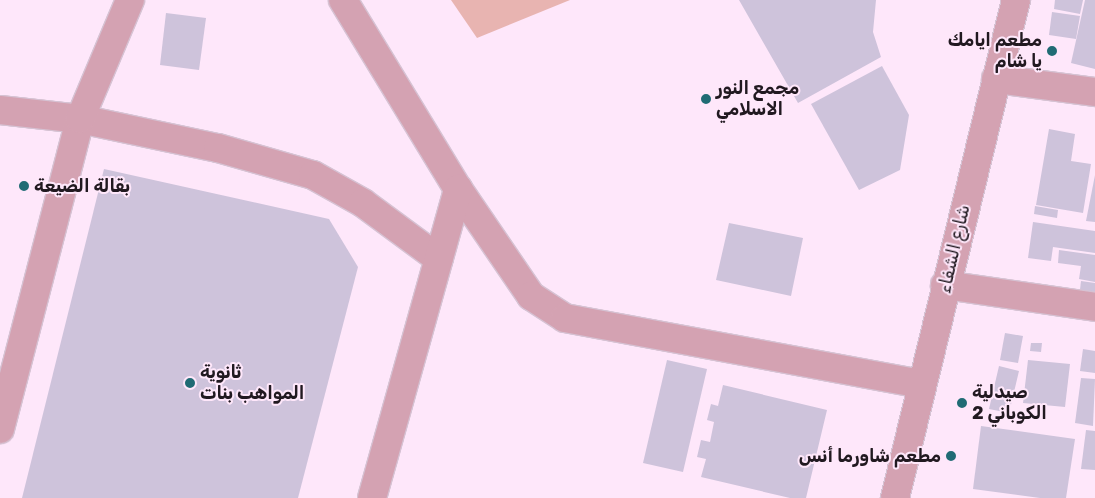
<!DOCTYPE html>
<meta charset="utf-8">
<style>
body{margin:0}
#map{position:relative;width:1095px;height:498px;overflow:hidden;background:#fee7fa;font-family:Rubik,"Noto Naskh Arabic",sans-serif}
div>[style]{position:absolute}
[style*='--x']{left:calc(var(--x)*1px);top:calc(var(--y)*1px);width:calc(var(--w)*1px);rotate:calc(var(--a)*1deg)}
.green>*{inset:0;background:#e8b4b1}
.building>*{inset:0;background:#cec3db}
.roads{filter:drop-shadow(1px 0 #d6c2d3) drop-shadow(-1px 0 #d6c2d3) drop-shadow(0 1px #d6c2d3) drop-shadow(0 -1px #d6c2d3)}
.minor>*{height:28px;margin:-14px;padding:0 14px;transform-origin:14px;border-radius:14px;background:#d4a2b2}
.dots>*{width:14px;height:14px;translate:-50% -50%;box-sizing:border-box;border:2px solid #fee7fa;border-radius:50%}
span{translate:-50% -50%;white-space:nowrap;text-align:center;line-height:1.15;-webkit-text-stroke:4px #fee7fa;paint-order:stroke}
.poi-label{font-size:18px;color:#211920;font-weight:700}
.right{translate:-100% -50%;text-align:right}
.left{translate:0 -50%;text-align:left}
.street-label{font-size:18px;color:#211920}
</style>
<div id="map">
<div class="green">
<div style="clip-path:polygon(451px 0,570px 0,477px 38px)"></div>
</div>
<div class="building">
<div style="clip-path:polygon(739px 0,876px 0,873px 32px,881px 57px,798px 103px)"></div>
<div style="clip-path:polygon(1055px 0,1083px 0,1080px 14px,1054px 9px)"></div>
<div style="clip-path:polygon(1085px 0,1095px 0,1095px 69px,1071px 63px)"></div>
<div style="clip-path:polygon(1052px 12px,1080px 16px,1076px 39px,1049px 35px)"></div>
<div style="clip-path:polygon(166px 13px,206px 18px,199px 70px,160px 65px)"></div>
<div style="clip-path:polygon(882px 66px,909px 115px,900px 170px,859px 190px,811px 104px)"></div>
<div style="clip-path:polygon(1049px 129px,1075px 134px,1071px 161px,1091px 164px,1083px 213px,1036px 205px)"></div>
<div style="clip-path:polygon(104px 169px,329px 219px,358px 267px,298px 498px,22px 498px)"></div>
<div style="clip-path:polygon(1095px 175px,1095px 222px,1086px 221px)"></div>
<div style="clip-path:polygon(1035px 206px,1058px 210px,1057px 218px,1034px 214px)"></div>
<div style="clip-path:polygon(1033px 222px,1095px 231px,1095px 253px,1053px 247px,1051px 261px,1028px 258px)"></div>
<div style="clip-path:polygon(729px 223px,803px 238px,791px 296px,716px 280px)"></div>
<div style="clip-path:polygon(1059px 250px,1095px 255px,1095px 282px,1079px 279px,1081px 266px,1058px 263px)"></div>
<div style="clip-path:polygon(1081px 281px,1095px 283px,1095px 300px,1079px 298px)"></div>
<div style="clip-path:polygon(1005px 333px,1023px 336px,1018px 363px,1000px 360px)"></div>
<div style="clip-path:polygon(1031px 343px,1042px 343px,1041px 352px,1030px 351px)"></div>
<div style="clip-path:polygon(1083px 349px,1095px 351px,1095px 373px,1080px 371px)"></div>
<div style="clip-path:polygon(667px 360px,707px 369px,683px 472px,643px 463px)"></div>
<div style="clip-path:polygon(1028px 360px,1070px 364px,1065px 407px,1023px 403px)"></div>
<div style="clip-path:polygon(999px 366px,1019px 371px,1009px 413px,989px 409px)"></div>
<div style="clip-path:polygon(1081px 378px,1095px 379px,1093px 426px,1075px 423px)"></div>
<div style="clip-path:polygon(723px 385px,827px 410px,806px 498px,790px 498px,701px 477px,706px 459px,697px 457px,701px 440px,710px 442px,714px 422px,707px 420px,711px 404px,718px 406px)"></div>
<div style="clip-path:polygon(981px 426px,1075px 439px,1066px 498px,1040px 498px,973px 489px)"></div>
<div style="clip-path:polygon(1086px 430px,1095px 431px,1095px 470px,1081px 469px)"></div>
</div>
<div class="roads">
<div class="minor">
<div style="--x:343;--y:0;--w:221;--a:58.7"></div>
<div style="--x:458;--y:189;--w:130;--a:55.7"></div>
<div style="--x:531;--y:296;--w:40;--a:32.9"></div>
<div style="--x:565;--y:318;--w:362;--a:10.5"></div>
<div style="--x:996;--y:79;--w:100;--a:7.5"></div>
<div style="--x:0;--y:110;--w:81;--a:6.4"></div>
<div style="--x:80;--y:119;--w:141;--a:11.9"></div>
<div style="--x:218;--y:148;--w:99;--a:15.9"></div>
<div style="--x:313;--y:175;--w:57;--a:29.2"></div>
<div style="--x:363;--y:203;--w:94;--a:36.4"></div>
<div style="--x:945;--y:285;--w:152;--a:8.3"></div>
<div style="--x:0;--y:429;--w:320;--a:-75.5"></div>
<div style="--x:80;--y:119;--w:129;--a:-67.2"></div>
<div style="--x:372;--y:498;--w:321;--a:-74.4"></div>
<div style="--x:895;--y:498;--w:512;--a:-76.34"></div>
</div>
</div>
<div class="dots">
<div style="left:1052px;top:51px;background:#206b74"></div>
<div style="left:706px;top:99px;background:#206b74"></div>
<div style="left:24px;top:186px;background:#206b74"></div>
<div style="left:190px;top:383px;background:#206b74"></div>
<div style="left:962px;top:403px;background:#206b74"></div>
<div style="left:951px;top:456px;background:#206b74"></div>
</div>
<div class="poi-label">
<span class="right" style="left:1042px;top:51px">مطعم ايامك<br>يا شام</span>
<span class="left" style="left:716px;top:99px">مجمع النور<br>الاسلامي</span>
<span class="left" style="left:34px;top:186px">بقالة الضيعة</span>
<span class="left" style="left:200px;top:383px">ثانوية<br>المواهب بنات</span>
<span class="left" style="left:972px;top:403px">صيدلية<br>الكوباني 2</span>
<span class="right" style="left:941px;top:456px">مطعم شاورما أنس</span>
</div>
<div class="street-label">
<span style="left:954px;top:249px;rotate:-77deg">شارع الشفاء</span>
</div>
</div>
